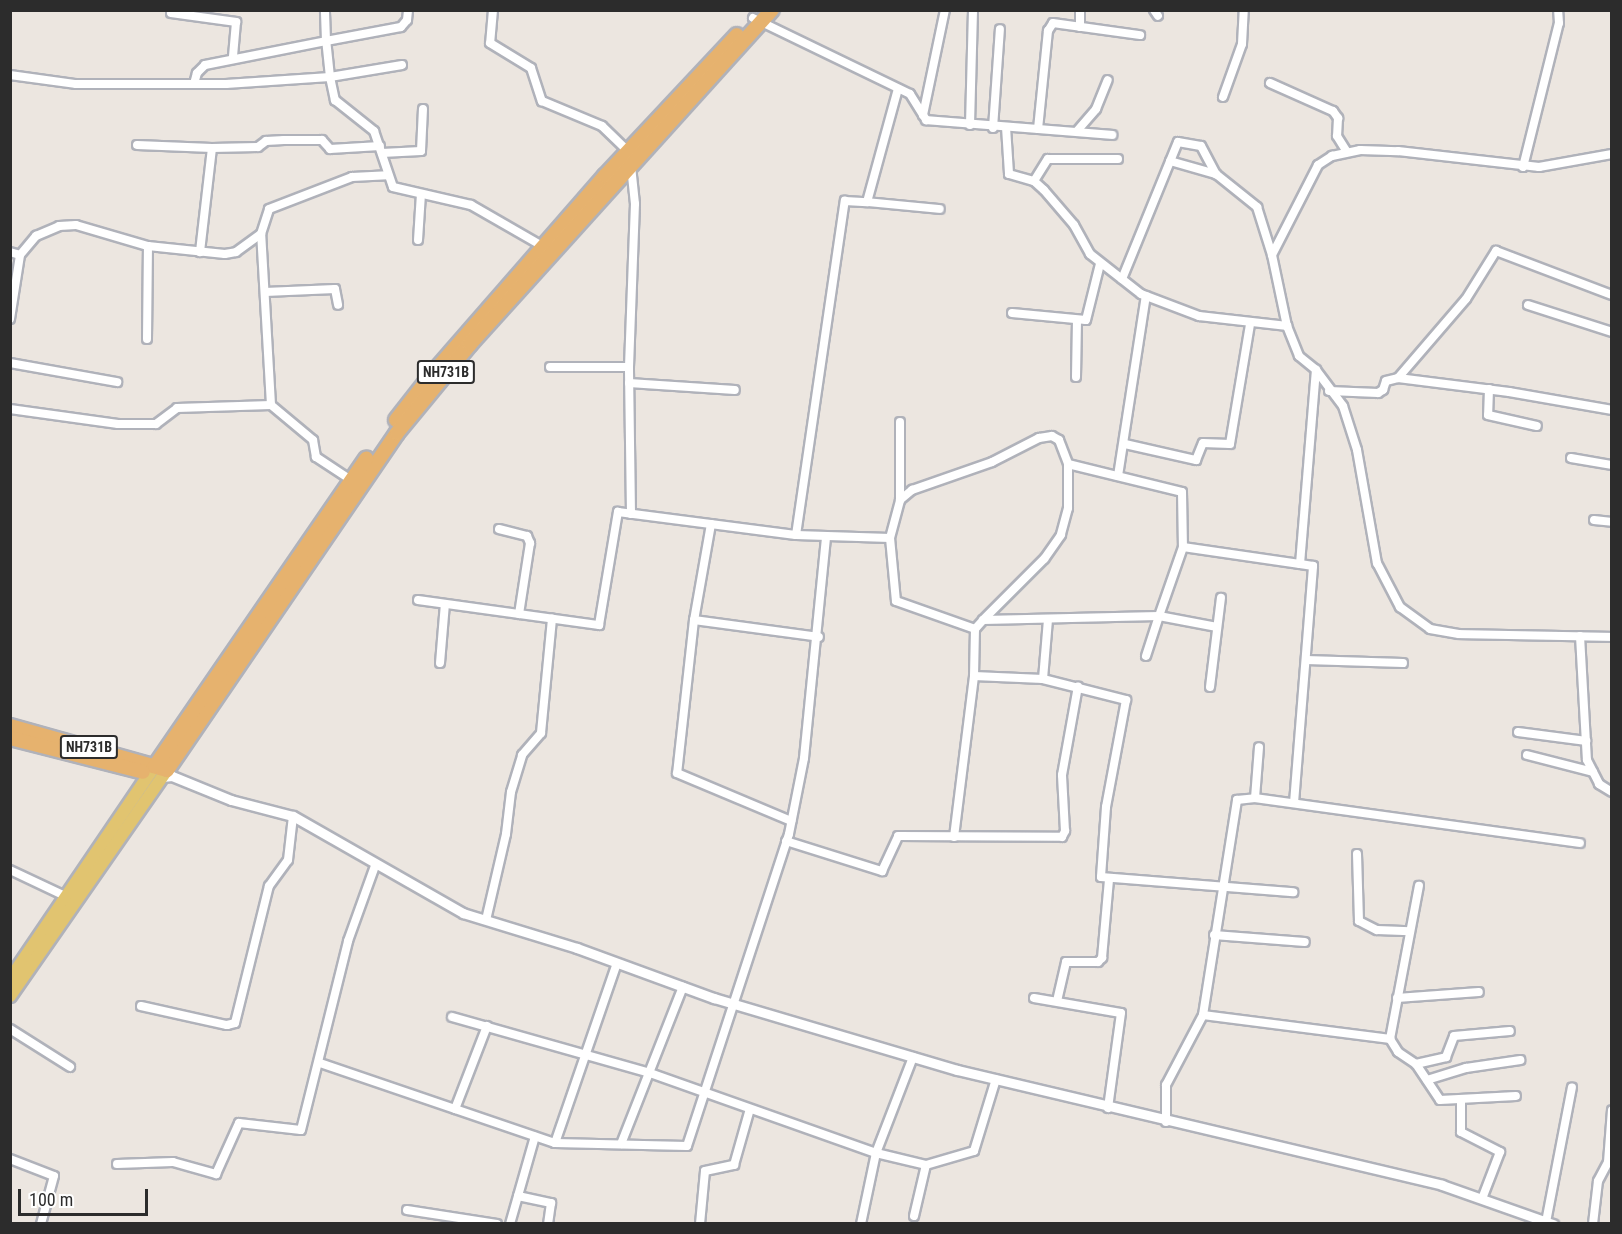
<!DOCTYPE html>
<style>
body{margin:0}
#map{position:relative;width:1622px;height:1234px;overflow:hidden;background:#ece6e0;font-family:"Roboto Condensed",sans-serif}
div>[style]{position:absolute}
[style*='--x']{left:calc(var(--x)*1px);top:calc(var(--y)*1px);width:calc(var(--w)*1px);rotate:calc(var(--a)*1deg)}
.roads{filter:drop-shadow(2px 0 #b0b2ba) drop-shadow(-2px 0 #b0b2ba) drop-shadow(0 2px #b0b2ba) drop-shadow(0 -2px #b0b2ba)}
.minor>*{height:8px;margin:-4px;padding:0 4px;transform-origin:4px;border-radius:4px;background:#fff}
.tertiary>*{height:9px;margin:-4.5px;padding:0 4.5px;transform-origin:4.5px;border-radius:4.5px;background:#fff}
.primary>*{height:12px;margin:-6px;padding:0 6px;transform-origin:6px;border-radius:6px;background:#e1c470}
.trunk>*{height:14px;margin:-7px;padding:0 7px;transform-origin:7px;border-radius:7px;background:#e6b26e}
span{translate:-50% -50%;white-space:nowrap;text-align:center;line-height:1.15;-webkit-text-stroke:4.5px #fff;paint-order:stroke}
.shield-label span{padding:2px 4px;background:#fff;border:2px solid;border-radius:4px;-webkit-text-stroke-width:0}
.shield-label{font-size:14px;color:#2c2c2c;font-weight:700}
.frame{position:absolute;inset:0;border:12px solid #2c2c2c;pointer-events:none}
.scale{position:absolute;left:18px;top:1189px;width:130px;height:27px;box-sizing:border-box;border:3px solid #2c2c2c;border-top:0;padding-left:8px;font-size:18px;line-height:21px;white-space:nowrap;color:#2c2c2c;-webkit-text-stroke:4px #fff;paint-order:stroke}
</style>
<div id="map">
<div class="roads">
<div class="minor">
<div style="--x:493;--y:10;--w:33;--a:95"></div>
<div style="--x:490;--y:43;--w:48;--a:31.4"></div>
<div style="--x:531;--y:68;--w:35;--a:72"></div>
<div style="--x:542;--y:101;--w:65;--a:22.6"></div>
<div style="--x:602;--y:126;--w:39;--a:44"></div>
<div style="--x:1080;--y:10;--w:17;--a:90"></div>
<div style="--x:1154;--y:10;--w:7;--a:56"></div>
<div style="--x:171;--y:13;--w:66;--a:7.9"></div>
<div style="--x:236;--y:22;--w:36;--a:95"></div>
<div style="--x:753;--y:18;--w:174;--a:25.8"></div>
<div style="--x:910;--y:94;--w:31;--a:58"></div>
<div style="--x:926;--y:120;--w:187;--a:4.6"></div>
<div style="--x:402;--y:65;--w:73;--a:170.5"></div>
<div style="--x:330;--y:77;--w:36;--a:-96"></div>
<div style="--x:326;--y:41;--w:76;--a:-10.6"></div>
<div style="--x:401;--y:27;--w:9;--a:-49"></div>
<div style="--x:407;--y:20;--w:10;--a:-84"></div>
<div style="--x:10;--y:75;--w:67;--a:7.8"></div>
<div style="--x:76;--y:84;--w:150;--a:0"></div>
<div style="--x:226;--y:84;--w:104;--a:-3.9"></div>
<div style="--x:330;--y:77;--w:24;--a:78"></div>
<div style="--x:335;--y:100;--w:50;--a:38.5"></div>
<div style="--x:374;--y:131;--w:59;--a:71.3"></div>
<div style="--x:393;--y:187;--w:80;--a:13"></div>
<div style="--x:471;--y:205;--w:84;--a:29.9"></div>
<div style="--x:1270;--y:83;--w:69;--a:24"></div>
<div style="--x:1333;--y:111;--w:9;--a:54"></div>
<div style="--x:1338;--y:118;--w:18;--a:93"></div>
<div style="--x:1337;--y:136;--w:19;--a:58"></div>
<div style="--x:194;--y:84;--w:11;--a:-75"></div>
<div style="--x:197;--y:73;--w:11;--a:-45"></div>
<div style="--x:205;--y:65;--w:123;--a:-11.2"></div>
<div style="--x:326;--y:41;--w:31;--a:-92"></div>
<div style="--x:1223;--y:97;--w:56;--a:-70.3"></div>
<div style="--x:1242;--y:44;--w:34;--a:-87"></div>
<div style="--x:923;--y:115;--w:107;--a:-78.2"></div>
<div style="--x:970;--y:125;--w:113;--a:-88.5"></div>
<div style="--x:1006;--y:127;--w:47;--a:86.3"></div>
<div style="--x:1009;--y:174;--w:26;--a:16"></div>
<div style="--x:1034;--y:181;--w:13;--a:42"></div>
<div style="--x:1044;--y:190;--w:46;--a:49.4"></div>
<div style="--x:1074;--y:225;--w:33;--a:61"></div>
<div style="--x:1090;--y:254;--w:65;--a:38.1"></div>
<div style="--x:1141;--y:294;--w:62;--a:20.8"></div>
<div style="--x:1199;--y:316;--w:89;--a:6.5"></div>
<div style="--x:993;--y:128;--w:99;--a:-86"></div>
<div style="--x:1038;--y:129;--w:99;--a:-84.2"></div>
<div style="--x:1048;--y:31;--w:9;--a:-58"></div>
<div style="--x:1053;--y:23;--w:88;--a:7.9"></div>
<div style="--x:1077;--y:131;--w:29;--a:-49"></div>
<div style="--x:1096;--y:109;--w:31;--a:-68"></div>
<div style="--x:137;--y:145;--w:75;--a:2.3"></div>
<div style="--x:212;--y:148;--w:105;--a:96.6"></div>
<div style="--x:212;--y:148;--w:46;--a:-1.2"></div>
<div style="--x:258;--y:147;--w:10;--a:-37"></div>
<div style="--x:266;--y:141;--w:18;--a:-3"></div>
<div style="--x:284;--y:140;--w:38;--a:0"></div>
<div style="--x:322;--y:140;--w:12;--a:48"></div>
<div style="--x:330;--y:149;--w:50;--a:-3.4"></div>
<div style="--x:382;--y:153;--w:39;--a:-3"></div>
<div style="--x:421;--y:151;--w:42;--a:-87.3"></div>
<div style="--x:1170;--y:161;--w:48;--a:15.8"></div>
<div style="--x:1523;--y:167;--w:148;--a:-76"></div>
<div style="--x:1559;--y:23;--w:13;--a:-94"></div>
<div style="--x:1034;--y:181;--w:26;--a:-58"></div>
<div style="--x:1048;--y:159;--w:70;--a:0"></div>
<div style="--x:867;--y:202;--w:73;--a:5.5"></div>
<div style="--x:418;--y:240;--w:46;--a:-86.3"></div>
<div style="--x:10;--y:252;--w:10;--a:17"></div>
<div style="--x:1272;--y:255;--w:101;--a:-62.9"></div>
<div style="--x:1318;--y:165;--w:17;--a:-33"></div>
<div style="--x:1332;--y:156;--w:29;--a:-12"></div>
<div style="--x:1360;--y:150;--w:38;--a:2"></div>
<div style="--x:1398;--y:151;--w:142;--a:6.5"></div>
<div style="--x:1539;--y:167;--w:74;--a:-10.1"></div>
<div style="--x:1122;--y:279;--w:148;--a:-67.8"></div>
<div style="--x:1178;--y:142;--w:23;--a:10"></div>
<div style="--x:1201;--y:146;--w:32;--a:62"></div>
<div style="--x:1216;--y:174;--w:53;--a:38.8"></div>
<div style="--x:1257;--y:207;--w:50;--a:72.6"></div>
<div style="--x:1272;--y:255;--w:73;--a:78.1"></div>
<div style="--x:1287;--y:326;--w:32;--a:68"></div>
<div style="--x:1299;--y:356;--w:22;--a:39"></div>
<div style="--x:1316;--y:370;--w:45;--a:53.1"></div>
<div style="--x:1343;--y:406;--w:46;--a:72.3"></div>
<div style="--x:1357;--y:450;--w:115;--a:80"></div>
<div style="--x:1377;--y:563;--w:50;--a:62.4"></div>
<div style="--x:1400;--y:607;--w:37;--a:36"></div>
<div style="--x:1430;--y:629;--w:29;--a:10"></div>
<div style="--x:1459;--y:634;--w:153;--a:1.1"></div>
<div style="--x:265;--y:292;--w:70;--a:-2.5"></div>
<div style="--x:335;--y:289;--w:16;--a:79"></div>
<div style="--x:1528;--y:305;--w:88;--a:17.8"></div>
<div style="--x:1012;--y:313;--w:74;--a:5.4"></div>
<div style="--x:1086;--y:320;--w:58;--a:-76"></div>
<div style="--x:10;--y:319;--w:65;--a:-81.1"></div>
<div style="--x:20;--y:255;--w:25;--a:-50"></div>
<div style="--x:36;--y:236;--w:25;--a:-23"></div>
<div style="--x:59;--y:226;--w:17;--a:-3"></div>
<div style="--x:76;--y:225;--w:75;--a:16.3"></div>
<div style="--x:148;--y:246;--w:77;--a:5.9"></div>
<div style="--x:225;--y:254;--w:11;--a:-10"></div>
<div style="--x:236;--y:252;--w:31;--a:-36"></div>
<div style="--x:147;--y:339;--w:93;--a:-89.4"></div>
<div style="--x:10;--y:363;--w:109;--a:10.1"></div>
<div style="--x:550;--y:367;--w:79;--a:0"></div>
<div style="--x:1076;--y:377;--w:56;--a:-89"></div>
<div style="--x:1398;--y:378;--w:104;--a:-49.3"></div>
<div style="--x:1466;--y:299;--w:57;--a:-58"></div>
<div style="--x:1496;--y:251;--w:124;--a:20.8"></div>
<div style="--x:629;--y:383;--w:106;--a:3.8"></div>
<div style="--x:1489;--y:389;--w:26;--a:92"></div>
<div style="--x:1488;--y:415;--w:50;--a:12.7"></div>
<div style="--x:1329;--y:391;--w:49;--a:2.3"></div>
<div style="--x:1378;--y:393;--w:6;--a:-31"></div>
<div style="--x:1383;--y:390;--w:9;--a:-72"></div>
<div style="--x:1386;--y:381;--w:12;--a:-14"></div>
<div style="--x:1398;--y:378;--w:112;--a:7.2"></div>
<div style="--x:1509;--y:392;--w:105;--a:9.9"></div>
<div style="--x:10;--y:409;--w:109;--a:7.9"></div>
<div style="--x:118;--y:424;--w:38;--a:0"></div>
<div style="--x:156;--y:424;--w:26;--a:-37"></div>
<div style="--x:177;--y:408;--w:94;--a:-1.8"></div>
<div style="--x:900;--y:422;--w:78;--a:90"></div>
<div style="--x:1125;--y:444;--w:73;--a:12.7"></div>
<div style="--x:1196;--y:460;--w:18;--a:-68"></div>
<div style="--x:1203;--y:443;--w:27;--a:2"></div>
<div style="--x:1230;--y:444;--w:121;--a:-80.5"></div>
<div style="--x:1571;--y:458;--w:42;--a:9.7"></div>
<div style="--x:1068;--y:464;--w:117;--a:13.8"></div>
<div style="--x:1182;--y:492;--w:55;--a:89"></div>
<div style="--x:1118;--y:476;--w:182;--a:-81.2"></div>
<div style="--x:351;--y:480;--w:42;--a:-146.7"></div>
<div style="--x:316;--y:457;--w:17;--a:-100"></div>
<div style="--x:313;--y:440;--w:55;--a:-140.2"></div>
<div style="--x:271;--y:405;--w:171;--a:-93.3"></div>
<div style="--x:261;--y:234;--w:26;--a:-72"></div>
<div style="--x:269;--y:209;--w:89;--a:-21.1"></div>
<div style="--x:352;--y:177;--w:35;--a:-3"></div>
<div style="--x:631;--y:514;--w:147;--a:-90.8"></div>
<div style="--x:629;--y:367;--w:163;--a:-87.9"></div>
<div style="--x:635;--y:204;--w:39;--a:-96"></div>
<div style="--x:1594;--y:520;--w:18;--a:6"></div>
<div style="--x:711;--y:524;--w:97;--a:100"></div>
<div style="--x:694;--y:620;--w:154;--a:96.3"></div>
<div style="--x:677;--y:773;--w:124;--a:22.8"></div>
<div style="--x:499;--y:529;--w:29;--a:14"></div>
<div style="--x:527;--y:536;--w:8;--a:67"></div>
<div style="--x:530;--y:543;--w:72;--a:98.8"></div>
<div style="--x:796;--y:535;--w:338;--a:-81.7"></div>
<div style="--x:845;--y:201;--w:22;--a:3"></div>
<div style="--x:867;--y:202;--w:117;--a:-74.7"></div>
<div style="--x:890;--y:538;--w:39;--a:-75"></div>
<div style="--x:900;--y:500;--w:16;--a:-40"></div>
<div style="--x:912;--y:490;--w:85;--a:-19.3"></div>
<div style="--x:992;--y:462;--w:53;--a:-27.1"></div>
<div style="--x:1039;--y:438;--w:13;--a:-9"></div>
<div style="--x:1052;--y:436;--w:8;--a:30"></div>
<div style="--x:1059;--y:440;--w:26;--a:69"></div>
<div style="--x:1068;--y:464;--w:44;--a:90"></div>
<div style="--x:1068;--y:508;--w:28;--a:105"></div>
<div style="--x:1061;--y:535;--w:29;--a:125"></div>
<div style="--x:1044;--y:559;--w:86;--a:135"></div>
<div style="--x:418;--y:600;--w:183;--a:7.9"></div>
<div style="--x:599;--y:625;--w:115;--a:-80.5"></div>
<div style="--x:618;--y:512;--w:179;--a:7.4"></div>
<div style="--x:796;--y:535;--w:94;--a:1.8"></div>
<div style="--x:890;--y:538;--w:63;--a:84.6"></div>
<div style="--x:896;--y:601;--w:84;--a:19.5"></div>
<div style="--x:975;--y:629;--w:12;--a:-48"></div>
<div style="--x:983;--y:620;--w:176;--a:-1.3"></div>
<div style="--x:1159;--y:616;--w:73;--a:-70.8"></div>
<div style="--x:1183;--y:547;--w:118;--a:8.3"></div>
<div style="--x:1300;--y:564;--w:195;--a:-85.3"></div>
<div style="--x:694;--y:620;--w:126;--a:7.7"></div>
<div style="--x:1580;--y:636;--w:124;--a:86.8"></div>
<div style="--x:1587;--y:760;--w:27;--a:63"></div>
<div style="--x:1599;--y:784;--w:15;--a:32"></div>
<div style="--x:1146;--y:656;--w:42;--a:-72"></div>
<div style="--x:1159;--y:616;--w:59;--a:10.7"></div>
<div style="--x:1306;--y:660;--w:97;--a:1.8"></div>
<div style="--x:440;--y:663;--w:59;--a:-85.2"></div>
<div style="--x:974;--y:676;--w:69;--a:2.5"></div>
<div style="--x:1043;--y:679;--w:86;--a:14.2"></div>
<div style="--x:1126;--y:700;--w:109;--a:100.6"></div>
<div style="--x:1106;--y:807;--w:70;--a:94.1"></div>
<div style="--x:1101;--y:877;--w:193;--a:4.5"></div>
<div style="--x:1043;--y:679;--w:59;--a:-85.2"></div>
<div style="--x:1210;--y:687;--w:90;--a:-83"></div>
<div style="--x:1518;--y:732;--w:69;--a:7.5"></div>
<div style="--x:1527;--y:755;--w:68;--a:14.4"></div>
<div style="--x:1255;--y:798;--w:51;--a:-85.5"></div>
<div style="--x:1294;--y:803;--w:238;--a:-85.4"></div>
<div style="--x:1313;--y:566;--w:13;--a:-171"></div>
<div style="--x:954;--y:837;--w:162;--a:-82.9"></div>
<div style="--x:974;--y:676;--w:47;--a:-88.8"></div>
<div style="--x:786;--y:841;--w:101;--a:17.4"></div>
<div style="--x:882;--y:871;--w:38;--a:-65"></div>
<div style="--x:898;--y:836;--w:164;--a:0.3"></div>
<div style="--x:1062;--y:837;--w:7;--a:-63"></div>
<div style="--x:1065;--y:831;--w:56;--a:-93.1"></div>
<div style="--x:1062;--y:775;--w:90;--a:-79.8"></div>
<div style="--x:1357;--y:854;--w:67;--a:88.3"></div>
<div style="--x:1359;--y:921;--w:20;--a:27"></div>
<div style="--x:1377;--y:930;--w:33;--a:2"></div>
<div style="--x:10;--y:870;--w:63;--a:25.3"></div>
<div style="--x:486;--y:920;--w:88;--a:-76.9"></div>
<div style="--x:506;--y:834;--w:42;--a:-83.2"></div>
<div style="--x:511;--y:792;--w:39;--a:-73"></div>
<div style="--x:522;--y:755;--w:29;--a:-49"></div>
<div style="--x:541;--y:733;--w:115;--a:-84.5"></div>
<div style="--x:1214;--y:935;--w:91;--a:4.4"></div>
<div style="--x:1034;--y:998;--w:88;--a:9.8"></div>
<div style="--x:1121;--y:1013;--w:96;--a:97.8"></div>
<div style="--x:1397;--y:998;--w:82;--a:-4.2"></div>
<div style="--x:1057;--y:1001;--w:40;--a:-77"></div>
<div style="--x:1066;--y:962;--w:32;--a:0"></div>
<div style="--x:1098;--y:962;--w:6;--a:-45"></div>
<div style="--x:1102;--y:958;--w:79;--a:-84.9"></div>
<div style="--x:141;--y:1006;--w:88;--a:12.5"></div>
<div style="--x:227;--y:1025;--w:8;--a:-14"></div>
<div style="--x:235;--y:1023;--w:141;--a:-76.1"></div>
<div style="--x:269;--y:886;--w:32;--a:-54"></div>
<div style="--x:288;--y:860;--w:44;--a:-83.5"></div>
<div style="--x:1203;--y:1015;--w:189;--a:7.3"></div>
<div style="--x:1390;--y:1039;--w:15;--a:58"></div>
<div style="--x:1398;--y:1052;--w:22;--a:34"></div>
<div style="--x:1416;--y:1064;--w:43;--a:56.3"></div>
<div style="--x:1440;--y:1100;--w:76;--a:-3"></div>
<div style="--x:452;--y:1017;--w:206;--a:15.8"></div>
<div style="--x:650;--y:1073;--w:240;--a:19.5"></div>
<div style="--x:876;--y:1153;--w:51;--a:13.5"></div>
<div style="--x:926;--y:1165;--w:50;--a:-16.3"></div>
<div style="--x:974;--y:1151;--w:75;--a:-73"></div>
<div style="--x:10;--y:1029;--w:71;--a:32.3"></div>
<div style="--x:1390;--y:1039;--w:156;--a:-79.3"></div>
<div style="--x:320;--y:1063;--w:248;--a:18.8"></div>
<div style="--x:555;--y:1143;--w:132;--a:1.3"></div>
<div style="--x:687;--y:1146;--w:328;--a:-71.9"></div>
<div style="--x:789;--y:834;--w:77;--a:-78.8"></div>
<div style="--x:804;--y:758;--w:221;--a:-84.3"></div>
<div style="--x:1416;--y:1064;--w:31;--a:-13"></div>
<div style="--x:1446;--y:1057;--w:22;--a:-69"></div>
<div style="--x:1454;--y:1036;--w:56;--a:-5.1"></div>
<div style="--x:1427;--y:1080;--w:41;--a:-17.1"></div>
<div style="--x:1466;--y:1068;--w:55;--a:-8.4"></div>
<div style="--x:1461;--y:1100;--w:32;--a:90"></div>
<div style="--x:1461;--y:1132;--w:44;--a:27.1"></div>
<div style="--x:1500;--y:1152;--w:50;--a:111"></div>
<div style="--x:455;--y:1109;--w:89;--a:-68.9"></div>
<div style="--x:1166;--y:1122;--w:37;--a:-90"></div>
<div style="--x:1166;--y:1085;--w:79;--a:-62.1"></div>
<div style="--x:1203;--y:1015;--w:218;--a:-81"></div>
<div style="--x:1237;--y:800;--w:18;--a:-6"></div>
<div style="--x:1255;--y:798;--w:328;--a:7.9"></div>
<div style="--x:555;--y:1143;--w:190;--a:-71"></div>
<div style="--x:621;--y:1144;--w:169;--a:-68.5"></div>
<div style="--x:10;--y:1159;--w:47;--a:21.1"></div>
<div style="--x:54;--y:1176;--w:50;--a:105.2"></div>
<div style="--x:117;--y:1164;--w:56;--a:-2"></div>
<div style="--x:173;--y:1162;--w:45;--a:15.6"></div>
<div style="--x:216;--y:1174;--w:56;--a:-65.7"></div>
<div style="--x:239;--y:1123;--w:62;--a:6.4"></div>
<div style="--x:301;--y:1130;--w:195;--a:-76"></div>
<div style="--x:348;--y:941;--w:80;--a:-70.2"></div>
<div style="--x:518;--y:1196;--w:34;--a:12"></div>
<div style="--x:551;--y:1203;--w:21;--a:98"></div>
<div style="--x:407;--y:1210;--w:91;--a:8.8"></div>
<div style="--x:914;--y:1216;--w:52;--a:-76.8"></div>
<div style="--x:1546;--y:1222;--w:137;--a:-79.1"></div>
<div style="--x:510;--y:1224;--w:91;--a:-74.1"></div>
<div style="--x:700;--y:1224;--w:53;--a:-84.6"></div>
<div style="--x:705;--y:1171;--w:30;--a:-12"></div>
<div style="--x:734;--y:1165;--w:58;--a:-74.1"></div>
<div style="--x:861;--y:1224;--w:73;--a:-78.1"></div>
<div style="--x:876;--y:1153;--w:103;--a:-68.9"></div>
<div style="--x:1593;--y:1224;--w:43;--a:-83.4"></div>
<div style="--x:1598;--y:1181;--w:21;--a:-62"></div>
<div style="--x:1608;--y:1162;--w:52;--a:-85.6"></div>
</div>
<div class="tertiary">
<div style="--x:162;--y:777;--w:10;--a:-6"></div>
<div style="--x:172;--y:776;--w:64;--a:22.1"></div>
<div style="--x:231;--y:800;--w:64;--a:14.5"></div>
<div style="--x:293;--y:816;--w:196;--a:29.7"></div>
<div style="--x:463;--y:913;--w:119;--a:17.1"></div>
<div style="--x:577;--y:948;--w:146;--a:20.1"></div>
<div style="--x:714;--y:998;--w:253;--a:16.5"></div>
<div style="--x:957;--y:1070;--w:498;--a:13.3"></div>
<div style="--x:1442;--y:1185;--w:118;--a:19.4"></div>
</div>
<div class="primary">
<div style="--x:10;--y:979;--w:258;--a:-55.8"></div>
<div style="--x:10;--y:996;--w:275;--a:-55.2"></div>
</div>
<div class="trunk">
<div style="--x:439;--y:366;--w:252;--a:-48.9"></div>
<div style="--x:605;--y:176;--w:193;--a:-46.9"></div>
<div style="--x:396;--y:420;--w:47;--a:-51.9"></div>
<div style="--x:10;--y:726;--w:163;--a:15.7"></div>
<div style="--x:167;--y:770;--w:408;--a:-55.7"></div>
<div style="--x:397;--y:433;--w:115;--a:-50.6"></div>
<div style="--x:470;--y:344;--w:450;--a:-47.9"></div>
<div style="--x:10;--y:738;--w:137;--a:14.3"></div>
<div style="--x:155;--y:766;--w:373;--a:-55.5"></div>
</div>
</div>
<div class="shield-label">
<span style="left:446px;top:372px">NH731B</span>
<span style="left:89px;top:747px">NH731B</span>
</div>
<div class="frame"></div>
<div class="scale">100 m</div>
</div>
